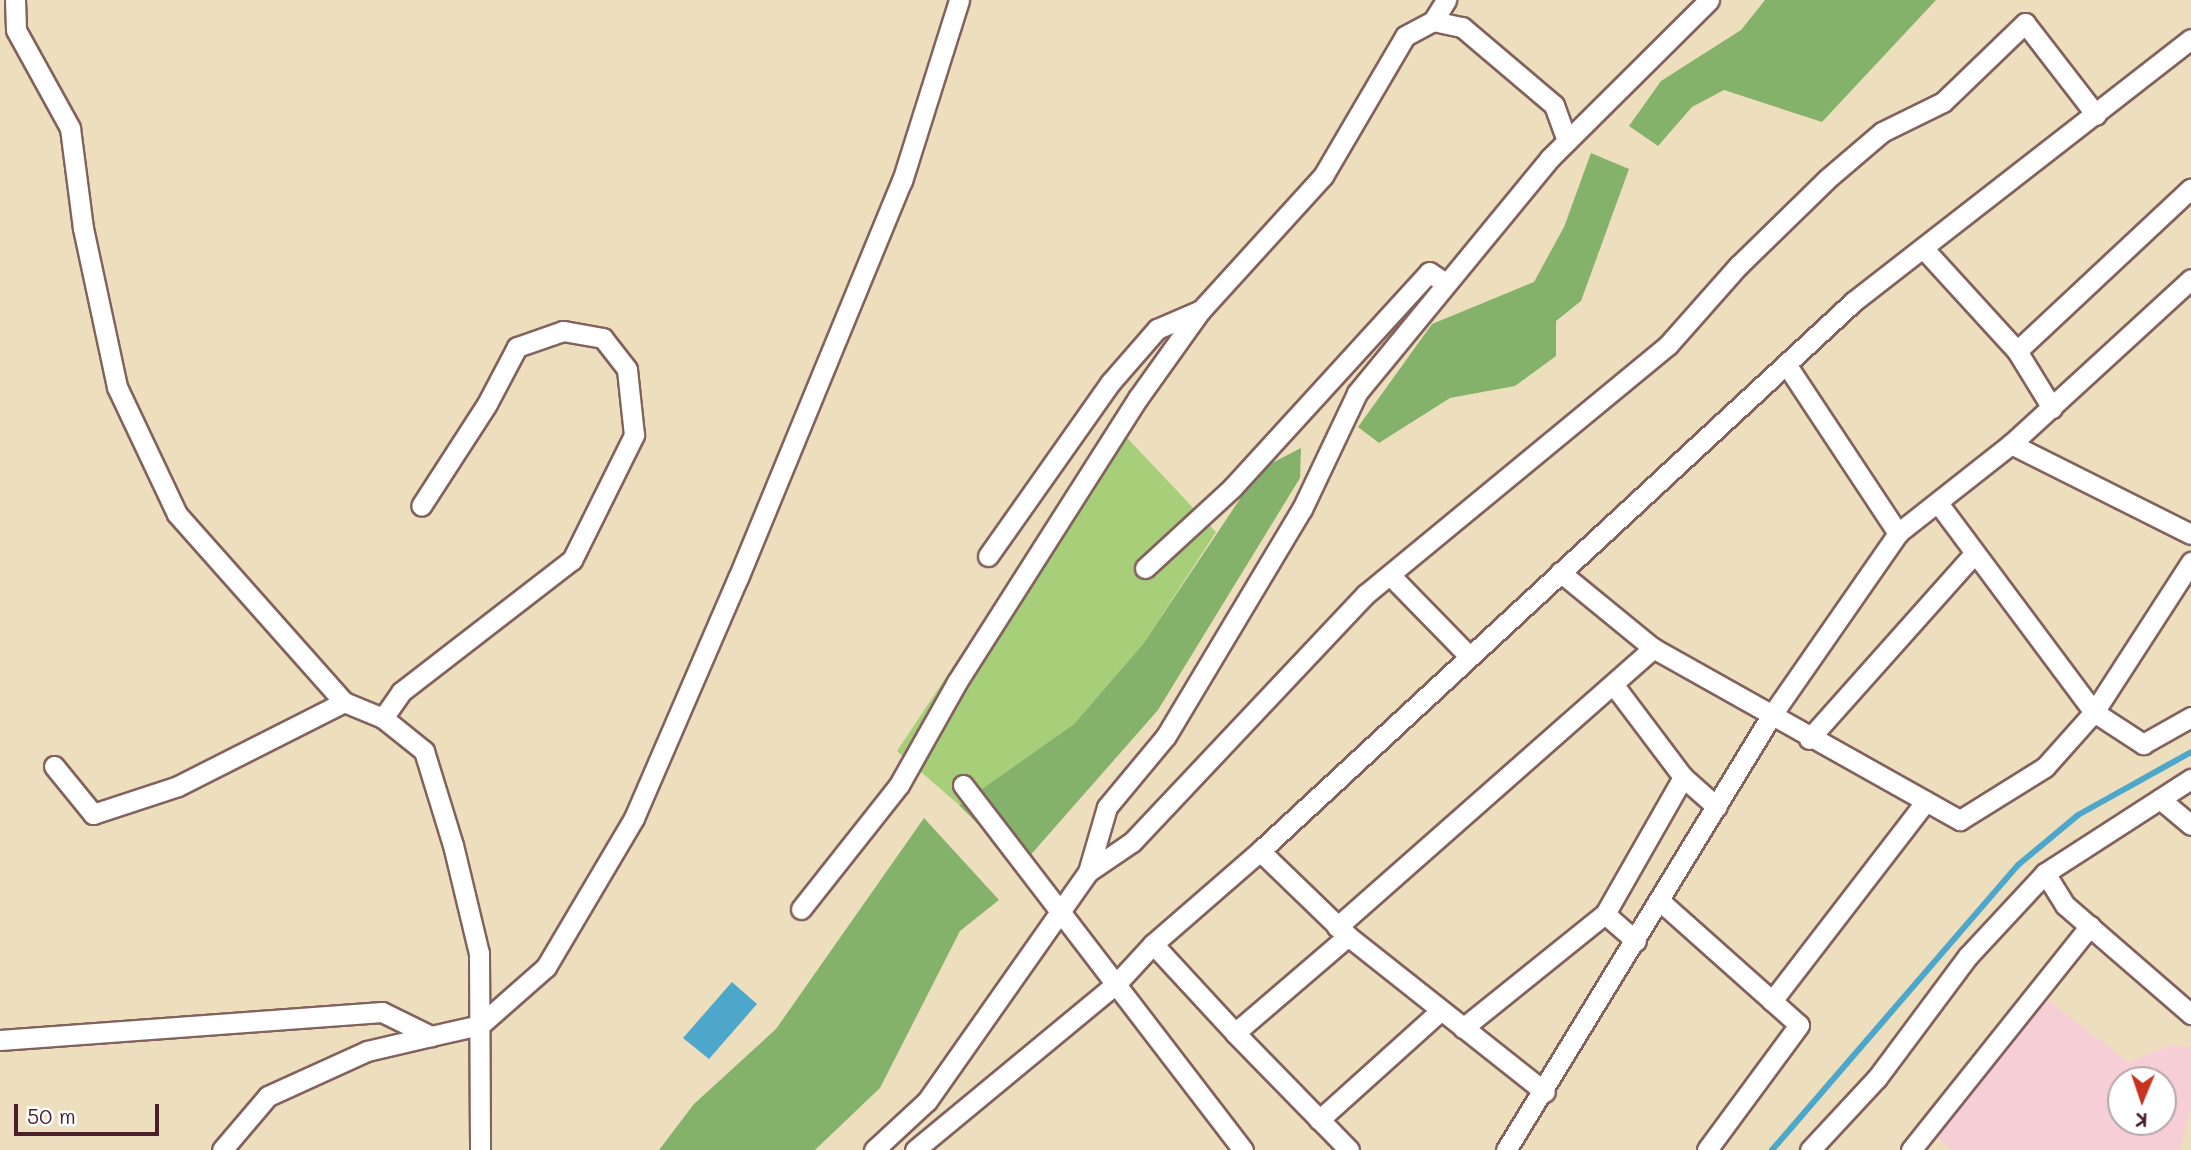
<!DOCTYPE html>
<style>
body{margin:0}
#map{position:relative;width:2191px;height:1150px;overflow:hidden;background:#eddfbe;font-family:Mali,sans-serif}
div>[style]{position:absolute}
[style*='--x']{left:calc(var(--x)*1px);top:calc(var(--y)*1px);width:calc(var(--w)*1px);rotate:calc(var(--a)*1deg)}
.built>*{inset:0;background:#f6cfd6}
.green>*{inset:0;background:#a7cf7a}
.forest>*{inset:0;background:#85b26a}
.water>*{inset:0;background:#4da7cb}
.stream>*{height:6px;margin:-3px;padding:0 3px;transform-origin:3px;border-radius:3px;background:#4da7cb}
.roads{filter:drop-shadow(2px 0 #83625e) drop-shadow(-2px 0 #83625e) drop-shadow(0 2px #83625e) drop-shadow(0 -2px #83625e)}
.minor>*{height:19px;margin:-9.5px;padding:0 9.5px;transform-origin:9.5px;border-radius:9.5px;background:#fff}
span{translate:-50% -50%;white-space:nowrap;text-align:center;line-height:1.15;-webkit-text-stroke:7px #fff;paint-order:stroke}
.north{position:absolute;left:2107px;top:1066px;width:70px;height:70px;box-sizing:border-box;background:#fff;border:2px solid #b7a5aa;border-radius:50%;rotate:182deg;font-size:19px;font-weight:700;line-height:28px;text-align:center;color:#4a1f2b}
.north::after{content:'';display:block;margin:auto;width:24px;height:32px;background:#c8321e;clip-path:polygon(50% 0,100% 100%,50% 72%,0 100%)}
.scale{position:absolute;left:14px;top:1104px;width:145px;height:32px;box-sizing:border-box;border:4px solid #4a1f2b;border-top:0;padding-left:9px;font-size:21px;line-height:24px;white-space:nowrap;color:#4a1f2b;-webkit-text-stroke:5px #fff;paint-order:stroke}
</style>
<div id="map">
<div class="built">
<div style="clip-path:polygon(evenodd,2043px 996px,2129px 1062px,2172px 1044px,2191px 1048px,2191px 1107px,2180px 1150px,1951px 1150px,1933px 1134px,2043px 996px,2121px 1080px,2163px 1080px,2163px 1122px,2121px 1122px,2121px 1080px)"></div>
</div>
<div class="green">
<div style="clip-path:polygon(1114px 424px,1216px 532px,1143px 644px,1074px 724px,959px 805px,897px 751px)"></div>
</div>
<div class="forest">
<div style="clip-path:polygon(1765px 0,1936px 0,1822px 122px,1724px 90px,1692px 107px,1658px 146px,1629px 126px,1661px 81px,1741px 30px)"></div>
<div style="clip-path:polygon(1591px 153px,1629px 169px,1581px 301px,1556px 321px,1556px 356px,1515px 386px,1450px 398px,1379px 443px,1358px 427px,1432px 324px,1534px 282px,1564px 227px)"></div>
<div style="clip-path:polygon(1301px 448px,1300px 478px,1158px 710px,1020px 867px,959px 805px,1074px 724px,1143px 644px,1260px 469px)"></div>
<div style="clip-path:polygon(924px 818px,999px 900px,960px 931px,880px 1088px,815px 1150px,659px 1150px,694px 1104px,776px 1029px)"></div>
</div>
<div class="water">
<div style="clip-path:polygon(732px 982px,757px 1004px,709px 1059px,683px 1038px)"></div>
</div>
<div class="stream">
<div style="--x:1772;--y:1150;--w:376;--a:-49.2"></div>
<div style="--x:2018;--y:865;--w:78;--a:-39.8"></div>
<div style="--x:2078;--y:815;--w:129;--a:-29.1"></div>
</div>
<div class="roads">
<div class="minor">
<div style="--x:15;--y:0;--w:30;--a:88"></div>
<div style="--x:16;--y:30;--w:112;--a:61.1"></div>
<div style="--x:70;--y:128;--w:101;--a:82.6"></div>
<div style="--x:83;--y:228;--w:163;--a:77.9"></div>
<div style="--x:117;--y:387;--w:140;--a:64.7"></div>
<div style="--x:177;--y:514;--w:251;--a:48.4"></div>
<div style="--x:344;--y:702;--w:42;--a:22.3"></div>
<div style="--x:383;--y:718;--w:53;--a:38.8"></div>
<div style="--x:424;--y:751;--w:98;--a:72.9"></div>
<div style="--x:453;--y:845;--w:111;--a:76.5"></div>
<div style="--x:479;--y:953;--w:197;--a:89.7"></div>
<div style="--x:1433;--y:21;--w:25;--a:-58"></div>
<div style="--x:1923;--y:248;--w:139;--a:47.6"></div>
<div style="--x:2017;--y:351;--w:67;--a:58.4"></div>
<div style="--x:2017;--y:351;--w:238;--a:-43.1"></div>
<div style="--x:1786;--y:364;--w:203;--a:56.5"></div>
<div style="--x:2011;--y:444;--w:201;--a:26.6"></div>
<div style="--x:1938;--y:503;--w:261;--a:53.3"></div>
<div style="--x:2094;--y:712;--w:59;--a:33.1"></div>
<div style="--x:2143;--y:744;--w:55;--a:-29.4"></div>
<div style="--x:988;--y:556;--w:212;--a:-54.8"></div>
<div style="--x:1110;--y:383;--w:72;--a:-49"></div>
<div style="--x:1157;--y:329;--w:48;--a:-23.4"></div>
<div style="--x:1201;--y:310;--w:181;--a:-47.7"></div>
<div style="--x:1323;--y:176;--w:162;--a:-59.6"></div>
<div style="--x:1405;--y:36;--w:32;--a:-28"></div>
<div style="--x:1433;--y:21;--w:30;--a:12"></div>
<div style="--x:1462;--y:27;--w:121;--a:40.3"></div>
<div style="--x:1554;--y:105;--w:38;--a:70"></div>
<div style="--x:1145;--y:568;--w:118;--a:-42.6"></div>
<div style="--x:1232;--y:488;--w:292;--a:-47.6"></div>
<div style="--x:1429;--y:272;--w:18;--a:34"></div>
<div style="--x:1560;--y:572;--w:120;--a:39.3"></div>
<div style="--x:1653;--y:648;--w:352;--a:29.3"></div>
<div style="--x:1960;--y:820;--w:100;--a:-31.9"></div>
<div style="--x:2045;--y:767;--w:74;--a:-48.3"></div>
<div style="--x:2094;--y:712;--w:179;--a:-57.1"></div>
<div style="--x:1390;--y:575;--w:112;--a:45.7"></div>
<div style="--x:1613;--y:684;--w:116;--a:53"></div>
<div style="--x:1683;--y:777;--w:45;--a:41.4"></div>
<div style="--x:383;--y:718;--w:32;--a:-55"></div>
<div style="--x:401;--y:692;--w:216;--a:-37.7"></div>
<div style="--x:572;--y:560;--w:140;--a:-63.6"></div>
<div style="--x:634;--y:435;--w:66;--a:-96.1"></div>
<div style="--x:627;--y:369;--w:39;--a:-128"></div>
<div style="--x:603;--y:338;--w:41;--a:-170.1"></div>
<div style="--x:563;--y:331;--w:49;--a:160.8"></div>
<div style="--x:517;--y:347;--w:64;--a:117.8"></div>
<div style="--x:487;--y:404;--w:121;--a:122.9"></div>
<div style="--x:1809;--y:739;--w:249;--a:-48.3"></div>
<div style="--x:54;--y:766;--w:62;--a:50.9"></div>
<div style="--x:93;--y:814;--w:89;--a:-18.2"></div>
<div style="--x:178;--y:786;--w:186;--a:-26.8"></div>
<div style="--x:963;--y:785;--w:460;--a:52.5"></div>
<div style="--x:2160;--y:799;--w:40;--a:40"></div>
<div style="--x:1260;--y:851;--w:122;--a:44"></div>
<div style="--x:1348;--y:936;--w:251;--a:38.4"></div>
<div style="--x:1088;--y:872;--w:68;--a:-73.7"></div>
<div style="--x:1107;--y:807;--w:92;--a:-50.3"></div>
<div style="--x:1166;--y:736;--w:265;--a:-59.1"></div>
<div style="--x:1302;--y:509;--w:128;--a:-64.6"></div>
<div style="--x:1357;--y:393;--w:304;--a:-50.6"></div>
<div style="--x:1550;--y:158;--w:224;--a:-44.8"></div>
<div style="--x:2045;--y:873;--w:38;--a:58"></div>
<div style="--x:2065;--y:905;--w:167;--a:40.9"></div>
<div style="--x:1660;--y:901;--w:186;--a:41.7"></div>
<div style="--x:1799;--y:1025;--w:155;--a:126.4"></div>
<div style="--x:801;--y:909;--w:158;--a:-51.7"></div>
<div style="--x:899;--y:785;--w:118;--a:-60.6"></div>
<div style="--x:957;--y:682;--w:337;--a:-57.5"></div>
<div style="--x:1138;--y:398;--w:107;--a:-54.5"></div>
<div style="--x:1605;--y:914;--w:41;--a:41.1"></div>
<div style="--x:1337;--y:927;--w:422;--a:-41.4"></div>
<div style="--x:1348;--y:936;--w:149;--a:139.4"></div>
<div style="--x:1235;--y:1033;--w:163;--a:45.7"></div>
<div style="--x:1153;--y:944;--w:121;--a:47.3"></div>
<div style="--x:1772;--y:1001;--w:252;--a:-52.4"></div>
<div style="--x:1463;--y:1028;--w:182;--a:-38.8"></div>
<div style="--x:1605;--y:914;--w:158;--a:-60.3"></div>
<div style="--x:0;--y:1040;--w:383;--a:-4.2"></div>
<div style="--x:382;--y:1012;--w:55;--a:26.1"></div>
<div style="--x:431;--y:1036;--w:50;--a:-12.7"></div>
<div style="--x:480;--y:1025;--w:88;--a:-41.3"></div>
<div style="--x:546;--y:967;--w:173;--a:-59.4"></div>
<div style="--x:634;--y:818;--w:262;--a:-66.6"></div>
<div style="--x:738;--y:578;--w:430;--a:-67.6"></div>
<div style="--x:902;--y:181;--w:190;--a:-72.5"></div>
<div style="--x:1319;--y:1120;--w:164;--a:-42"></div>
<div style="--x:222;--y:1150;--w:71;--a:-49.6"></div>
<div style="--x:268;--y:1096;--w:109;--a:-24.4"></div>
<div style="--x:367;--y:1051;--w:66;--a:-13.2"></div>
<div style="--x:874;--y:1150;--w:72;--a:-42.8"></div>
<div style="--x:927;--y:1101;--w:280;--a:-54.9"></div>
<div style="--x:1088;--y:872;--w:53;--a:-34.3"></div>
<div style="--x:1132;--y:842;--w:341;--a:-46.7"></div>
<div style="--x:1366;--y:594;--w:391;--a:-39.5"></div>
<div style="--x:1668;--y:345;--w:106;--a:-48.5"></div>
<div style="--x:1738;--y:266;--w:124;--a:-44.3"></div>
<div style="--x:1827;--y:179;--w:72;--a:-40.5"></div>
<div style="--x:1882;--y:132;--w:68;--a:-26.2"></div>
<div style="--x:1943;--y:102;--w:114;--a:-43.9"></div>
<div style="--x:2025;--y:23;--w:116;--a:52.3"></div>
<div style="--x:915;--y:1150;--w:264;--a:-39.6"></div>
<div style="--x:1118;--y:982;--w:52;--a:-47.4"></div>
<div style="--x:1153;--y:944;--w:142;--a:-41"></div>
<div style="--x:1260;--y:851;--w:808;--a:-42.79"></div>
<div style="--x:1853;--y:302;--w:428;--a:-37.9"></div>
<div style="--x:1506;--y:1150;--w:509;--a:-58.59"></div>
<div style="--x:1771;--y:716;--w:223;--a:-55.2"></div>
<div style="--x:1898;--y:533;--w:144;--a:-38.2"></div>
<div style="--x:2011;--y:444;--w:244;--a:-42.5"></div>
<div style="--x:1810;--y:1150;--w:98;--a:-47.1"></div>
<div style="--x:1877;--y:1078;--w:152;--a:-53.3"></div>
<div style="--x:1968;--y:956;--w:113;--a:-47.1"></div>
<div style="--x:2045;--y:873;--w:174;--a:-32.8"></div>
<div style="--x:1911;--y:1150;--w:287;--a:-51.4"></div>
</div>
</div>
<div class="north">K</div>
<div class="scale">50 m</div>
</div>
